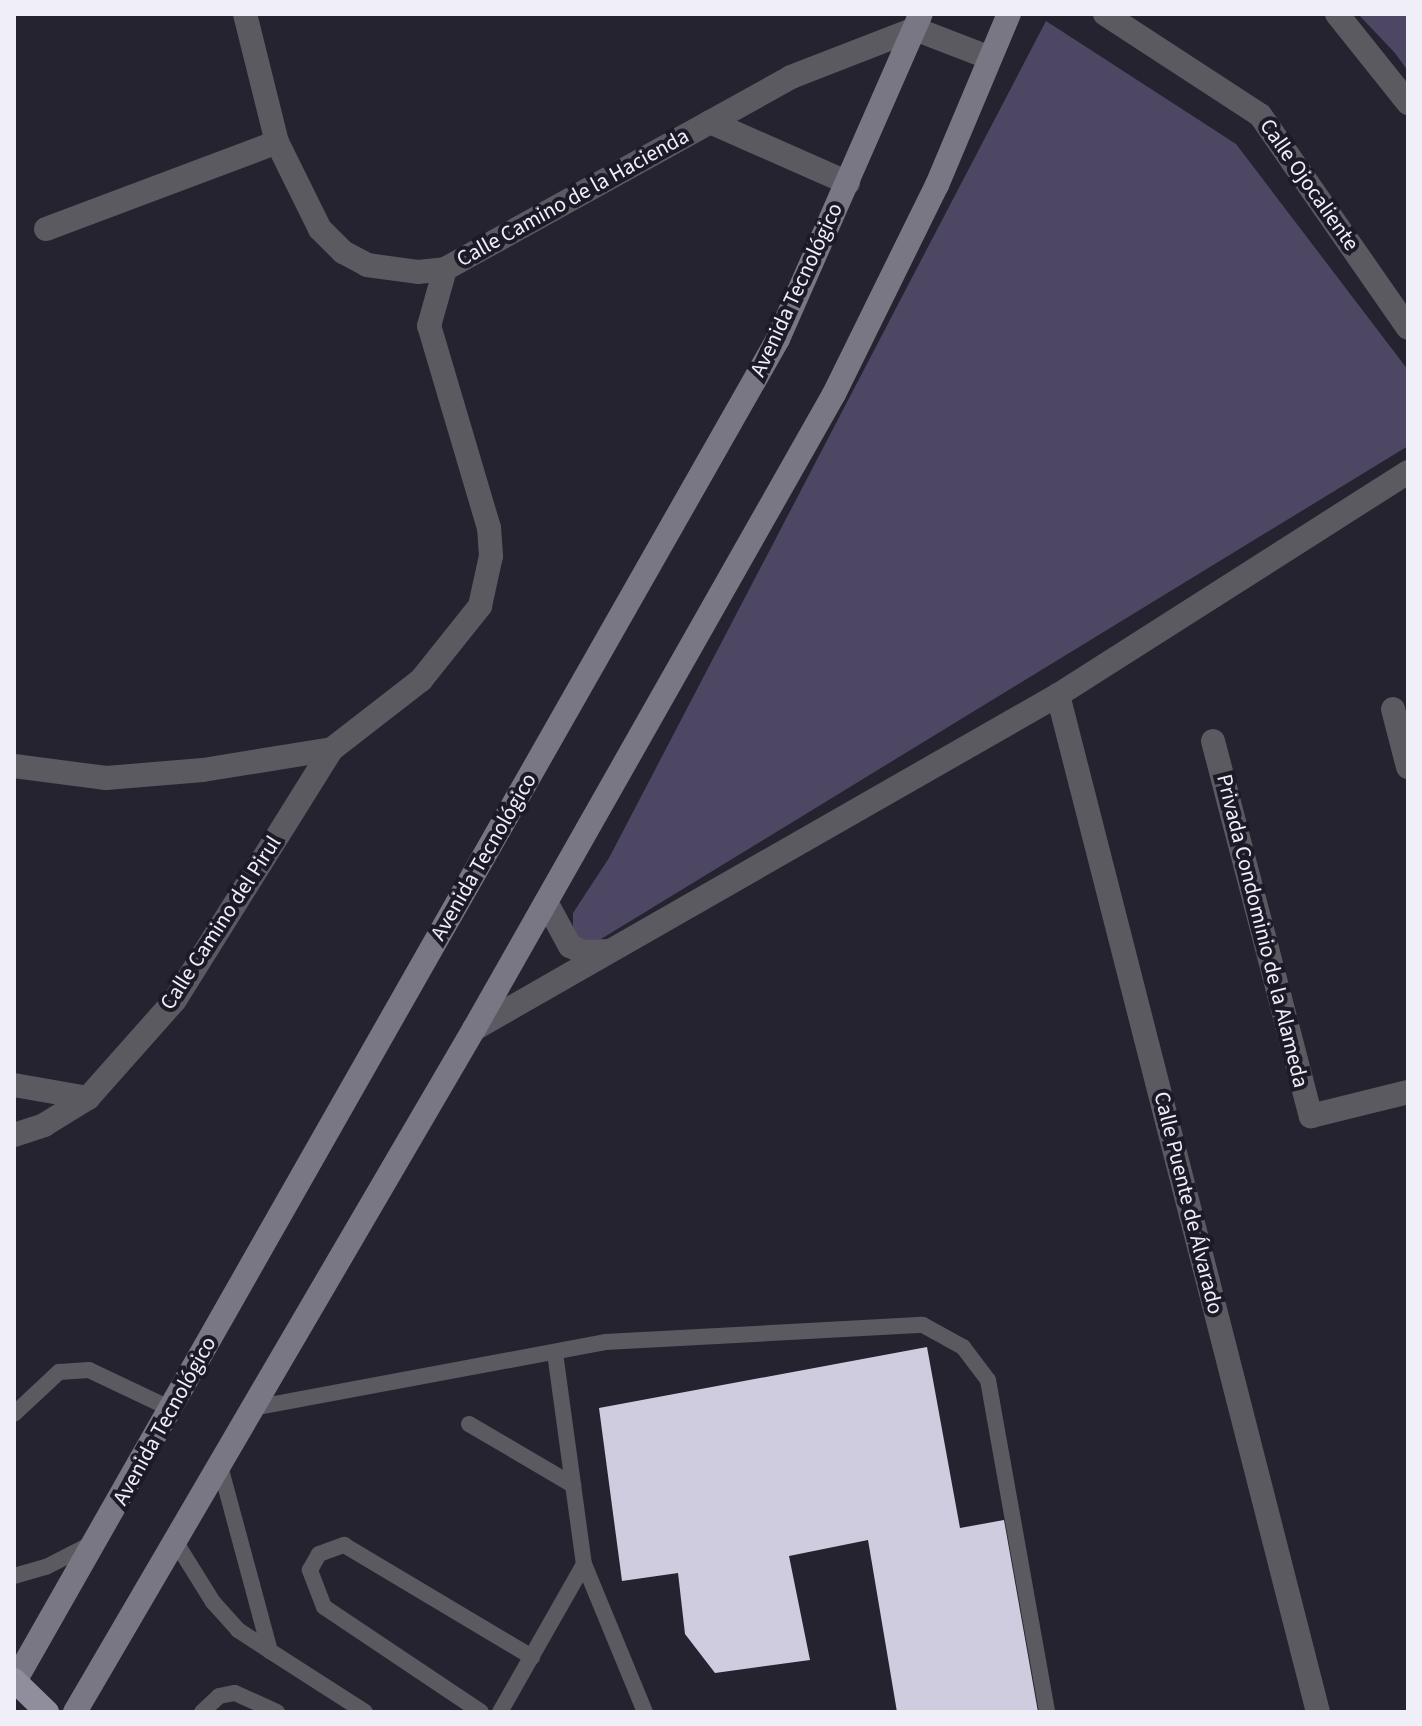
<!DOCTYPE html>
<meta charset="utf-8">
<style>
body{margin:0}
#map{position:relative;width:1422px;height:1726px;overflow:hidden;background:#262331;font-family:"Source Sans 3",sans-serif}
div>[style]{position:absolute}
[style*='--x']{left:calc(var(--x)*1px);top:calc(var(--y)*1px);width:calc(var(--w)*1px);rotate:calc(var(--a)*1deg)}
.green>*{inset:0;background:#4d4764}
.building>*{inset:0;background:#ceccde}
.lane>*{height:16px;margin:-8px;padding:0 8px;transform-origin:8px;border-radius:8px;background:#5b5a61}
.street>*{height:24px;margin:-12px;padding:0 12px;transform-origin:12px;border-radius:12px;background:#5b5a61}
.secondary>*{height:24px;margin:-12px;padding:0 12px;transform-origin:12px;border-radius:12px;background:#797783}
.primary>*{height:24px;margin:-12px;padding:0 12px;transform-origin:12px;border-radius:12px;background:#908e9c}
span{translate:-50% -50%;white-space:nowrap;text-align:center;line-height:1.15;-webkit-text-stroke:8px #1d1a27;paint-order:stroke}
.street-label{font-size:22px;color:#f0eff8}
.frame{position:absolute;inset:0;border:16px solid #f0eff8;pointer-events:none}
</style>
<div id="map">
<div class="green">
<div style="clip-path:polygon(1358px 14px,1408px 14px,1408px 71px,1395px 53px)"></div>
<div style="clip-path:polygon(1046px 21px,1236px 144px,1408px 370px,1408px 446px,601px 939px,583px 942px,573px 932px,573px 913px,609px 858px)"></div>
</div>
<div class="building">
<div style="clip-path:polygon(927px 1347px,960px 1528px,1004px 1520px,1038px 1712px,897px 1712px,868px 1540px,789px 1556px,810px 1660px,715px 1673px,685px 1634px,678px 1573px,622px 1581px,599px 1408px)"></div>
</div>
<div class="lane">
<div style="--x:555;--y:1353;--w:213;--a:82.2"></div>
<div style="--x:584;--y:1564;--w:160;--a:67.6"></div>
<div style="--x:253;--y:1408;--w:358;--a:-10.6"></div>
<div style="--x:605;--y:1342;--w:318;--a:-3.1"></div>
<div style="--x:923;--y:1325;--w:46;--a:28.8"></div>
<div style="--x:963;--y:1347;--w:41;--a:52.9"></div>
<div style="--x:988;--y:1380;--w:337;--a:79.9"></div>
<div style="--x:14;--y:1414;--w:62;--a:-43"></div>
<div style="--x:59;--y:1372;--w:30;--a:-4"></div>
<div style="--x:89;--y:1370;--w:91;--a:25.4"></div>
<div style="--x:469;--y:1424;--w:121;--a:30.4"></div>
<div style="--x:220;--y:1466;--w:192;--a:74.9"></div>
<div style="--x:270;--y:1651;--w:113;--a:32.7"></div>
<div style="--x:175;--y:1541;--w:72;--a:58.1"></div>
<div style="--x:213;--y:1602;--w:38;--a:48"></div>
<div style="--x:238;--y:1630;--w:38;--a:33"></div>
<div style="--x:14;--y:1576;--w:33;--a:-16"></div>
<div style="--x:46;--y:1567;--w:53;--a:-27.1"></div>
<div style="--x:202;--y:1712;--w:23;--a:-43"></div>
<div style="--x:219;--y:1696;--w:16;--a:-11"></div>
<div style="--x:235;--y:1693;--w:46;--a:24.3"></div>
<div style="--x:481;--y:1712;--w:189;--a:-146.2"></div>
<div style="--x:324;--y:1607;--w:40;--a:-111"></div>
<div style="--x:310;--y:1570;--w:18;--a:-61"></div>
<div style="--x:319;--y:1554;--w:27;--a:-20"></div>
<div style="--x:344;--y:1545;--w:219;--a:30.8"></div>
<div style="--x:500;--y:1712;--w:170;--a:-60.4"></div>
</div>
<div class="street">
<div style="--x:245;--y:14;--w:132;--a:76"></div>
<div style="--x:277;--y:142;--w:97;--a:63.7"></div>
<div style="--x:320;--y:229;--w:33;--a:45"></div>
<div style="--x:343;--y:252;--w:27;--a:28"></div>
<div style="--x:367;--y:265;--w:51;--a:7.8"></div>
<div style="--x:418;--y:272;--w:27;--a:-6"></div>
<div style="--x:445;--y:269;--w:396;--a:-29"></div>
<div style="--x:791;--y:77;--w:133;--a:-21.2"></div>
<div style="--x:915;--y:29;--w:80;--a:21.1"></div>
<div style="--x:1105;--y:14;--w:185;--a:33.1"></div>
<div style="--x:1260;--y:115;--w:259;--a:55.2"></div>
<div style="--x:1337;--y:14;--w:114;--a:51.4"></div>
<div style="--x:710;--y:122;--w:151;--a:23.8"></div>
<div style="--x:46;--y:229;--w:247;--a:-20.6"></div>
<div style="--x:1058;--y:695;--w:1050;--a:75.66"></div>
<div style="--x:1393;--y:709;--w:60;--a:75.5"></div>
<div style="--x:1213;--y:741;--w:388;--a:75.4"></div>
<div style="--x:1311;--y:1116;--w:100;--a:-13.9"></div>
<div style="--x:14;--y:766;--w:93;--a:7.4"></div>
<div style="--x:106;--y:778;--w:97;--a:-4.7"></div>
<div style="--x:203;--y:770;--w:131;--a:-9.2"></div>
<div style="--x:546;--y:902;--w:50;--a:61.4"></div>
<div style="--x:570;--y:946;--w:14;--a:25"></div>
<div style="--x:583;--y:952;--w:26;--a:-2"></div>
<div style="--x:474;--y:1029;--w:673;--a:-29.77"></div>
<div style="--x:1058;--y:695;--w:415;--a:-32.5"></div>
<div style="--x:14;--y:1085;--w:75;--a:10"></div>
<div style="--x:14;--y:1135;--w:32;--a:-18"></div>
<div style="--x:44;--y:1125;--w:52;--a:-31.5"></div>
<div style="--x:88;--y:1098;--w:131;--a:-48.4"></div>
<div style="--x:175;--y:1000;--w:296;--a:-58"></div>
<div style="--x:332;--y:749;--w:113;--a:-37.8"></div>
<div style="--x:421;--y:680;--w:95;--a:-51.4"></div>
<div style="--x:480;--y:606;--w:51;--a:-77.6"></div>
<div style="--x:491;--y:556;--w:28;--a:-94"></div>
<div style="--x:489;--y:528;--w:211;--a:-106.5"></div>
<div style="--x:429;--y:326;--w:59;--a:-74.3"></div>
</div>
<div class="secondary">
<div style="--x:15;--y:1681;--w:1544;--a:-60.38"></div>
<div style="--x:778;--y:339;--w:355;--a:-66.3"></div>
<div style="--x:75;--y:1712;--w:791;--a:-59.71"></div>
<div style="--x:474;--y:1029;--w:730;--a:-60.45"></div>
<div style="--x:834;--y:394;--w:233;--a:-63.8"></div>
<div style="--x:937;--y:185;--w:186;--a:-67.2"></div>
</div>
<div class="primary">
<div style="--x:14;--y:1680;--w:46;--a:44.1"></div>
</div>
<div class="street-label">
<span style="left:1309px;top:185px;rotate:55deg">Calle Ojocaliente</span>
<span style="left:573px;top:198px;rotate:-29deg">Calle Camino de la Hacienda</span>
<span style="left:797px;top:290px;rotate:-65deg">Avenida Tecnológico</span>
<span style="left:484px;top:857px;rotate:-60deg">Avenida Tecnológico</span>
<span style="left:221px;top:923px;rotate:-57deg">Calle Camino del Pirul</span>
<span style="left:1262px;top:931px;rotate:76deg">Privada Condominio de la Alameda</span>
<span style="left:1188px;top:1203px;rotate:76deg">Calle Puente de Álvarado</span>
<span style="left:165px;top:1421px;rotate:-61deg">Avenida Tecnológico</span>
</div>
<div class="frame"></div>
</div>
